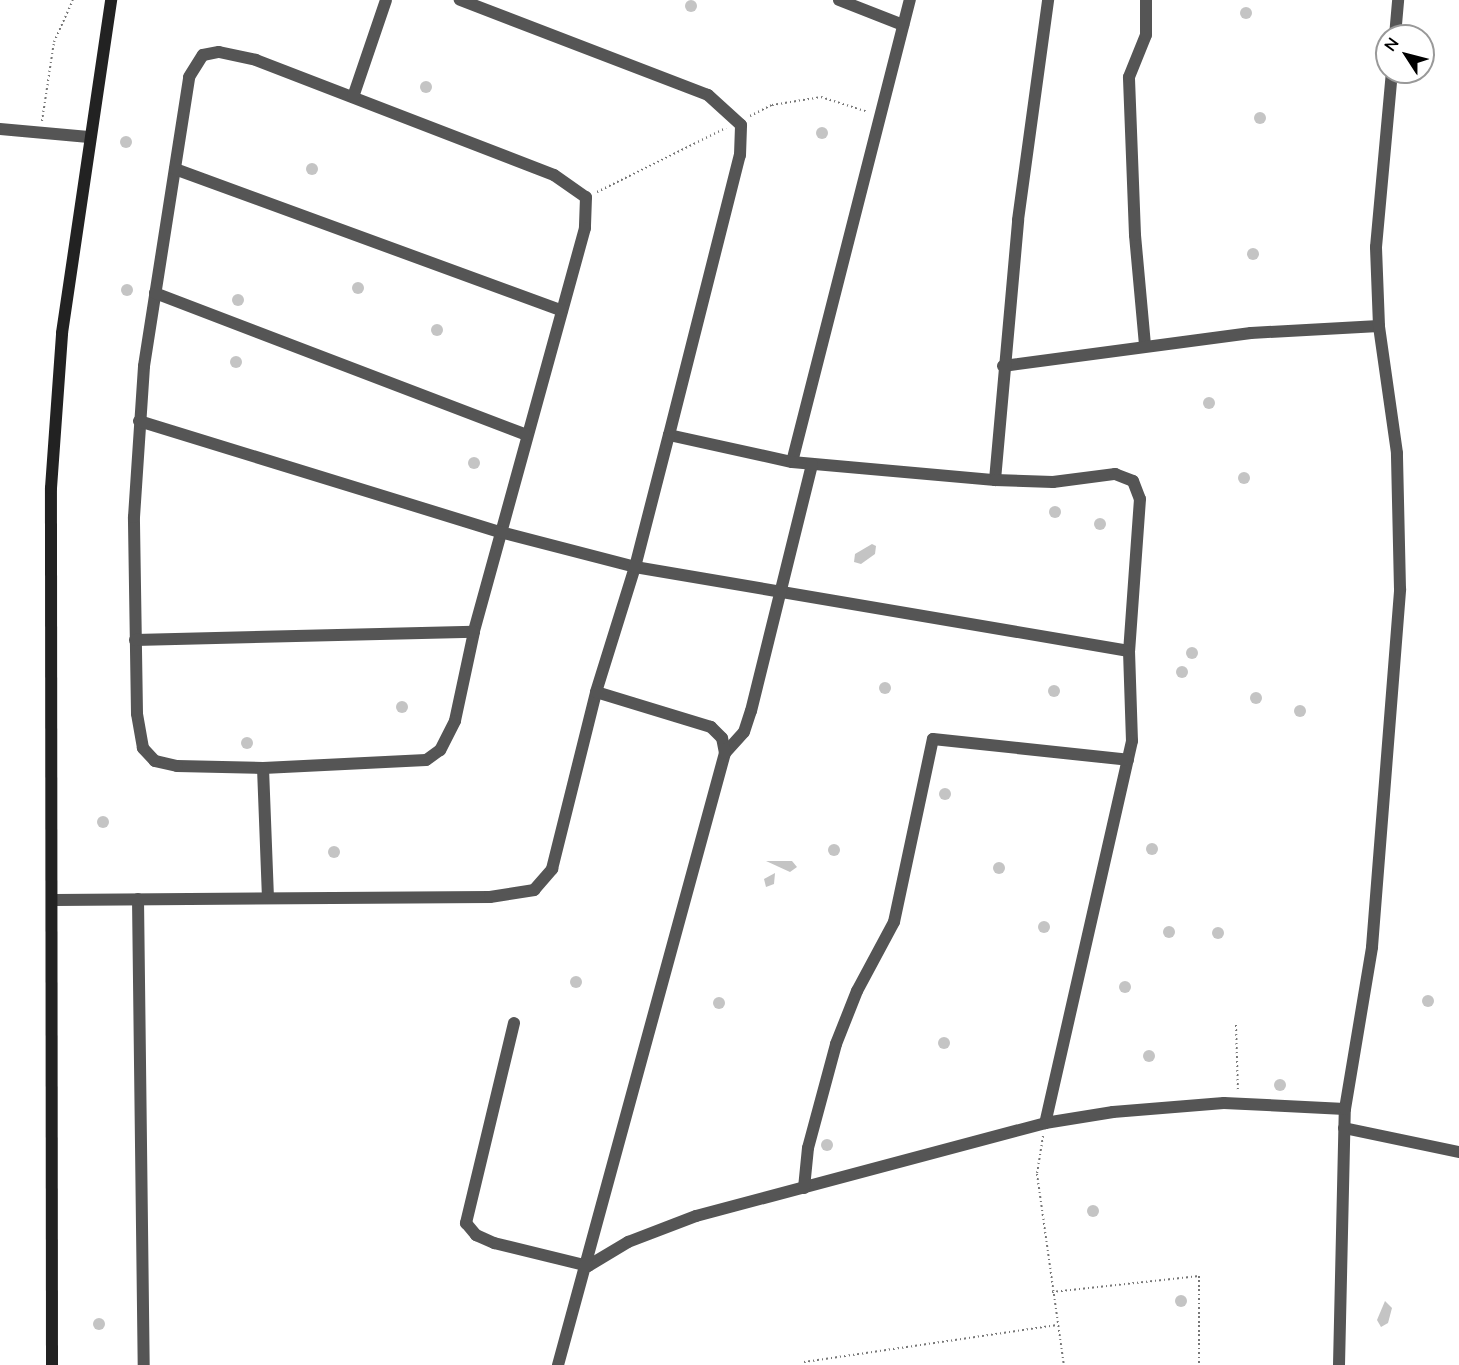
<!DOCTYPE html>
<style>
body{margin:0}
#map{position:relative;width:1459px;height:1365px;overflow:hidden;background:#fff;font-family:"Nunito Sans",sans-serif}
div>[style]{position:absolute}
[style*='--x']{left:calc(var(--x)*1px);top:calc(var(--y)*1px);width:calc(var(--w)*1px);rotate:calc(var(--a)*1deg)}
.building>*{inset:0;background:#c4c4c4}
.round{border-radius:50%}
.path>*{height:2px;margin-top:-1px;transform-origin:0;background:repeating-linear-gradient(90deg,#777 0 1.5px,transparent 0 4.5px)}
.street>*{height:12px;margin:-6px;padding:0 6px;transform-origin:6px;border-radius:6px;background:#555}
.secondary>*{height:12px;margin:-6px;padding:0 6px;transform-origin:6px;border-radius:6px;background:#222}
span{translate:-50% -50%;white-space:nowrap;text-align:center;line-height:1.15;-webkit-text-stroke:4.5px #fff;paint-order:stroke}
.north{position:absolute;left:1375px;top:24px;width:60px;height:60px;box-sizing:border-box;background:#fff;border:2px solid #999;border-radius:50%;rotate:306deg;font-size:16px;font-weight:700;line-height:24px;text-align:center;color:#000}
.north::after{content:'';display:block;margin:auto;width:21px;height:27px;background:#000;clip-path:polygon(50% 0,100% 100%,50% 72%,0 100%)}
</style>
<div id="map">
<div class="building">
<div class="round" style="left:685px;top:0;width:12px;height:12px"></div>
<div class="round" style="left:1240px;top:7px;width:12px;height:12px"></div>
<div class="round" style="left:420px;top:81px;width:12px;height:12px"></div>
<div class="round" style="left:1254px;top:112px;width:12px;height:12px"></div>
<div class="round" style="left:816px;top:127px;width:12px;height:12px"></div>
<div class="round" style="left:120px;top:136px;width:12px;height:12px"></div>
<div class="round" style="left:306px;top:163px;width:12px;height:12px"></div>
<div class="round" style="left:1247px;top:248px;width:12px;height:12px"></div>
<div class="round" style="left:352px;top:282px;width:12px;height:12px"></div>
<div class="round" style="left:121px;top:284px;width:12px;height:12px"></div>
<div class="round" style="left:232px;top:294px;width:12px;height:12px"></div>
<div class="round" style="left:431px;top:324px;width:12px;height:12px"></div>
<div class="round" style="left:230px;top:356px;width:12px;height:12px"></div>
<div class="round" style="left:1203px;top:397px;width:12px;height:12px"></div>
<div class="round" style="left:468px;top:457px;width:12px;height:12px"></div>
<div class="round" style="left:1238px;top:472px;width:12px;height:12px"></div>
<div class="round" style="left:1049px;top:506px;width:12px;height:12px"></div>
<div class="round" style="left:1094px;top:518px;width:12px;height:12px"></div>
<div style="clip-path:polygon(872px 544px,876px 546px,875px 554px,861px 564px,854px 562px,855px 554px)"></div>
<div class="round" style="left:1186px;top:647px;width:12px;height:12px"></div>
<div class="round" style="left:1176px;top:666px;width:12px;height:12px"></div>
<div class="round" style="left:879px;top:682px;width:12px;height:12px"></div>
<div class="round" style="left:1048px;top:685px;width:12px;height:12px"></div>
<div class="round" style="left:1250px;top:692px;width:12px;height:12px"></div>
<div class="round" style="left:396px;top:701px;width:12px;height:12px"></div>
<div class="round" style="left:1294px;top:705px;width:12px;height:12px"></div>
<div class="round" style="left:241px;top:737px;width:12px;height:12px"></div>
<div class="round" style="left:939px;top:788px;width:12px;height:12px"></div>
<div class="round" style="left:97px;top:816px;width:12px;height:12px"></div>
<div class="round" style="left:1146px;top:843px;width:12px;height:12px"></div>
<div class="round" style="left:828px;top:844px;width:12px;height:12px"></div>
<div class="round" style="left:328px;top:846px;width:12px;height:12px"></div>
<div style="clip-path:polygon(766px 861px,792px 861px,797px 867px,790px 872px)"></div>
<div class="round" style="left:993px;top:862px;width:12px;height:12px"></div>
<div style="clip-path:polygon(775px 873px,774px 884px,766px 887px,764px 879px)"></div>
<div class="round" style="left:1038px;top:921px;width:12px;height:12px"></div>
<div class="round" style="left:1163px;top:926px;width:12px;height:12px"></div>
<div class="round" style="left:1212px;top:927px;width:12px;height:12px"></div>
<div class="round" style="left:570px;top:976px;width:12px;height:12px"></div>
<div class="round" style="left:1119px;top:981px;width:12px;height:12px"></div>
<div class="round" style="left:1422px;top:995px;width:12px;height:12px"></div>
<div class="round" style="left:713px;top:997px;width:12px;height:12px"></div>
<div class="round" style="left:938px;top:1037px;width:12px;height:12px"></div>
<div class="round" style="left:1143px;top:1050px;width:12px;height:12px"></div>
<div class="round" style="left:1274px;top:1079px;width:12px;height:12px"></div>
<div class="round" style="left:821px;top:1139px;width:12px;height:12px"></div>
<div class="round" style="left:1087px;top:1205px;width:12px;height:12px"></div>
<div class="round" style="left:1175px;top:1295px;width:12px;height:12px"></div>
<div style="clip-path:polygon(1385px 1301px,1392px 1308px,1388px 1323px,1381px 1327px,1377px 1320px)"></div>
<div class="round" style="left:93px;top:1318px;width:12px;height:12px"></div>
</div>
<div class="path">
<div style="--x:750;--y:116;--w:25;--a:-27"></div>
<div style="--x:772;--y:105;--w:50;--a:-9.3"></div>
<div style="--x:821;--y:97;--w:49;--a:17.7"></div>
<div style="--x:42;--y:121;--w:80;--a:-81.4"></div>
<div style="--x:54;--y:42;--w:46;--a:-65.7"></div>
<div style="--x:597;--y:192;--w:144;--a:-26.4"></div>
<div style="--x:1236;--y:1025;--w:67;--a:88.3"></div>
<div style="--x:1043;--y:1136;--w:38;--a:99"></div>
<div style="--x:1037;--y:1174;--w:193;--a:82"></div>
<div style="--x:1052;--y:1292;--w:148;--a:-6.2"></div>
<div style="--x:1199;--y:1276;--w:89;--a:90"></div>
<div style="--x:804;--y:1362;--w:256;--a:-8.3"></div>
</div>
<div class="street">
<div style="--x:839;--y:0;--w:69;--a:21.3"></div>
<div style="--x:1395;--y:36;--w:36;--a:-85"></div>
<div style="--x:219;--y:52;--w:38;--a:12"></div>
<div style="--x:256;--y:60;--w:319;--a:21.1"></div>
<div style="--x:554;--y:175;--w:39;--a:35"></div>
<div style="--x:586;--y:197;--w:31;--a:92"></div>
<div style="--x:585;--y:228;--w:419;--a:105.4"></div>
<div style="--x:474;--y:632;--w:91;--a:102.1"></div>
<div style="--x:455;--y:721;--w:33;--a:117"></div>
<div style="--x:440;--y:750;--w:17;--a:144"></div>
<div style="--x:426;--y:760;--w:163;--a:177.2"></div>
<div style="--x:263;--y:768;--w:86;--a:-178.7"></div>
<div style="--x:177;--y:766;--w:23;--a:-167"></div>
<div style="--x:155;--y:761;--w:18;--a:-133"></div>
<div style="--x:143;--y:748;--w:35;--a:-100"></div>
<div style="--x:137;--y:714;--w:197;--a:-90.9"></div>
<div style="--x:134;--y:517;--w:151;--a:-86.2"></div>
<div style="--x:144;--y:366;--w:292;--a:-81.1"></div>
<div style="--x:189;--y:77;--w:26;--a:-58"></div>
<div style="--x:203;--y:55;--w:16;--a:-11"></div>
<div style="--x:353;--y:97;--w:102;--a:-71.2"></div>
<div style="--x:0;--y:129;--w:89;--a:5.1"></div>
<div style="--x:175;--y:169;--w:412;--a:20.1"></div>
<div style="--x:155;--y:293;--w:397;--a:20.9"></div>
<div style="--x:1145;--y:345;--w:110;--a:-95.2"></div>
<div style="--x:1135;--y:235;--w:158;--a:-92.2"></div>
<div style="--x:1129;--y:77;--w:45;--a:-68"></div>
<div style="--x:1146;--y:35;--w:35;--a:-90"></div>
<div style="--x:1003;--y:366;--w:250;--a:-7.6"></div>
<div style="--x:1251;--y:333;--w:128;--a:-3.1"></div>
<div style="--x:139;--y:421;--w:378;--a:17.1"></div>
<div style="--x:500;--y:532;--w:139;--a:14.5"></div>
<div style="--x:635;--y:567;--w:501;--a:9.65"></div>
<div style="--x:669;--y:435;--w:126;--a:12.4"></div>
<div style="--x:792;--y:462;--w:477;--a:-75.7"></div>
<div style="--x:792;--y:462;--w:204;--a:5.1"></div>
<div style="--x:995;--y:480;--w:261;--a:-84.9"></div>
<div style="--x:1018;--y:220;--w:222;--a:-82.2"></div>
<div style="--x:995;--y:480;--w:58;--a:2"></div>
<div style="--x:1053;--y:482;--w:63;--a:-7.4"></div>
<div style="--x:1115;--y:474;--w:19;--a:21"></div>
<div style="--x:1133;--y:481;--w:19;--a:69"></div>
<div style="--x:1140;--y:499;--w:152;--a:94.1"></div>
<div style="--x:1129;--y:651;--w:90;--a:88.1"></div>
<div style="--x:1132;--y:741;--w:392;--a:102.8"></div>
<div style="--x:135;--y:640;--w:339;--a:-1.4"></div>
<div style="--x:725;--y:753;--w:28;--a:-48"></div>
<div style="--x:744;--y:732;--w:22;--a:-72"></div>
<div style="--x:751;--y:711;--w:254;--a:-76.1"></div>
<div style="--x:263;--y:768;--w:129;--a:87.8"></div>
<div style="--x:138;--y:899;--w:466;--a:89.3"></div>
<div style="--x:55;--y:900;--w:435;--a:-0.4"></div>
<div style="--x:490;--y:897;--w:45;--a:-9"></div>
<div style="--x:534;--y:890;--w:28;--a:-49"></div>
<div style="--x:552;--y:869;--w:182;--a:-76"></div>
<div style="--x:596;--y:692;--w:131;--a:-72.7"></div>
<div style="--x:635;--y:567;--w:136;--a:-75.6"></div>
<div style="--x:669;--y:435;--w:289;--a:-75.8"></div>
<div style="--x:740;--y:155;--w:30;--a:-88"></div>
<div style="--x:741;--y:125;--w:45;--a:-137.7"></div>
<div style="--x:708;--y:95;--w:266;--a:-159"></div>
<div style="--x:514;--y:1023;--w:206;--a:103.5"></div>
<div style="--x:466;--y:1223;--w:16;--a:50"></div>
<div style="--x:476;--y:1235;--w:20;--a:24"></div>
<div style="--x:494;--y:1243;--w:97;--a:13.7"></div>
<div style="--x:588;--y:1266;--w:47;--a:-31"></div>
<div style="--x:628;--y:1242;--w:73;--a:-20.9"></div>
<div style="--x:696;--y:1216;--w:361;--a:-14.9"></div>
<div style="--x:1045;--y:1123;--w:69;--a:-9.2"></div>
<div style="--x:1113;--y:1112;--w:111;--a:-4.6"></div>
<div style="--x:1224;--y:1103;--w:121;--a:2.8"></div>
<div style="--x:1344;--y:1128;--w:117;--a:11.8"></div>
<div style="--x:804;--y:1188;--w:40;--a:-84.3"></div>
<div style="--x:808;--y:1148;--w:108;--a:-74.9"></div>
<div style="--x:836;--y:1044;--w:57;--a:-68.4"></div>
<div style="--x:857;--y:991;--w:78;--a:-61.8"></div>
<div style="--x:894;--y:922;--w:187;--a:-78"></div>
<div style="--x:933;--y:739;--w:196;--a:6.1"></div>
<div style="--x:558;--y:1365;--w:634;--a:-74.74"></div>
<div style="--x:725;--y:753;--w:15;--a:-101"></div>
<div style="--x:722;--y:738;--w:16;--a:-135"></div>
<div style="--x:711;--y:727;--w:120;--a:-163.1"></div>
<div style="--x:1339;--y:1365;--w:256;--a:-88.7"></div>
<div style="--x:1345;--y:1109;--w:164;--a:-80.5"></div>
<div style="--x:1372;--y:947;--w:359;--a:-85.5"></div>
<div style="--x:1400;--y:589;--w:136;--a:-91.3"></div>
<div style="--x:1397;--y:453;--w:128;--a:-98.1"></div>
<div style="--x:1379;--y:326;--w:79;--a:-92.2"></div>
<div style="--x:1376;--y:247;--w:176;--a:-84.8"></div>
</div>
<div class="secondary">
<div style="--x:52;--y:1365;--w:877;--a:-90.07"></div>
<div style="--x:51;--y:488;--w:155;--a:-85.9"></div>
<div style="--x:62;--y:333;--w:337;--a:-81.6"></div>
</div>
<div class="north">N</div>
</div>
